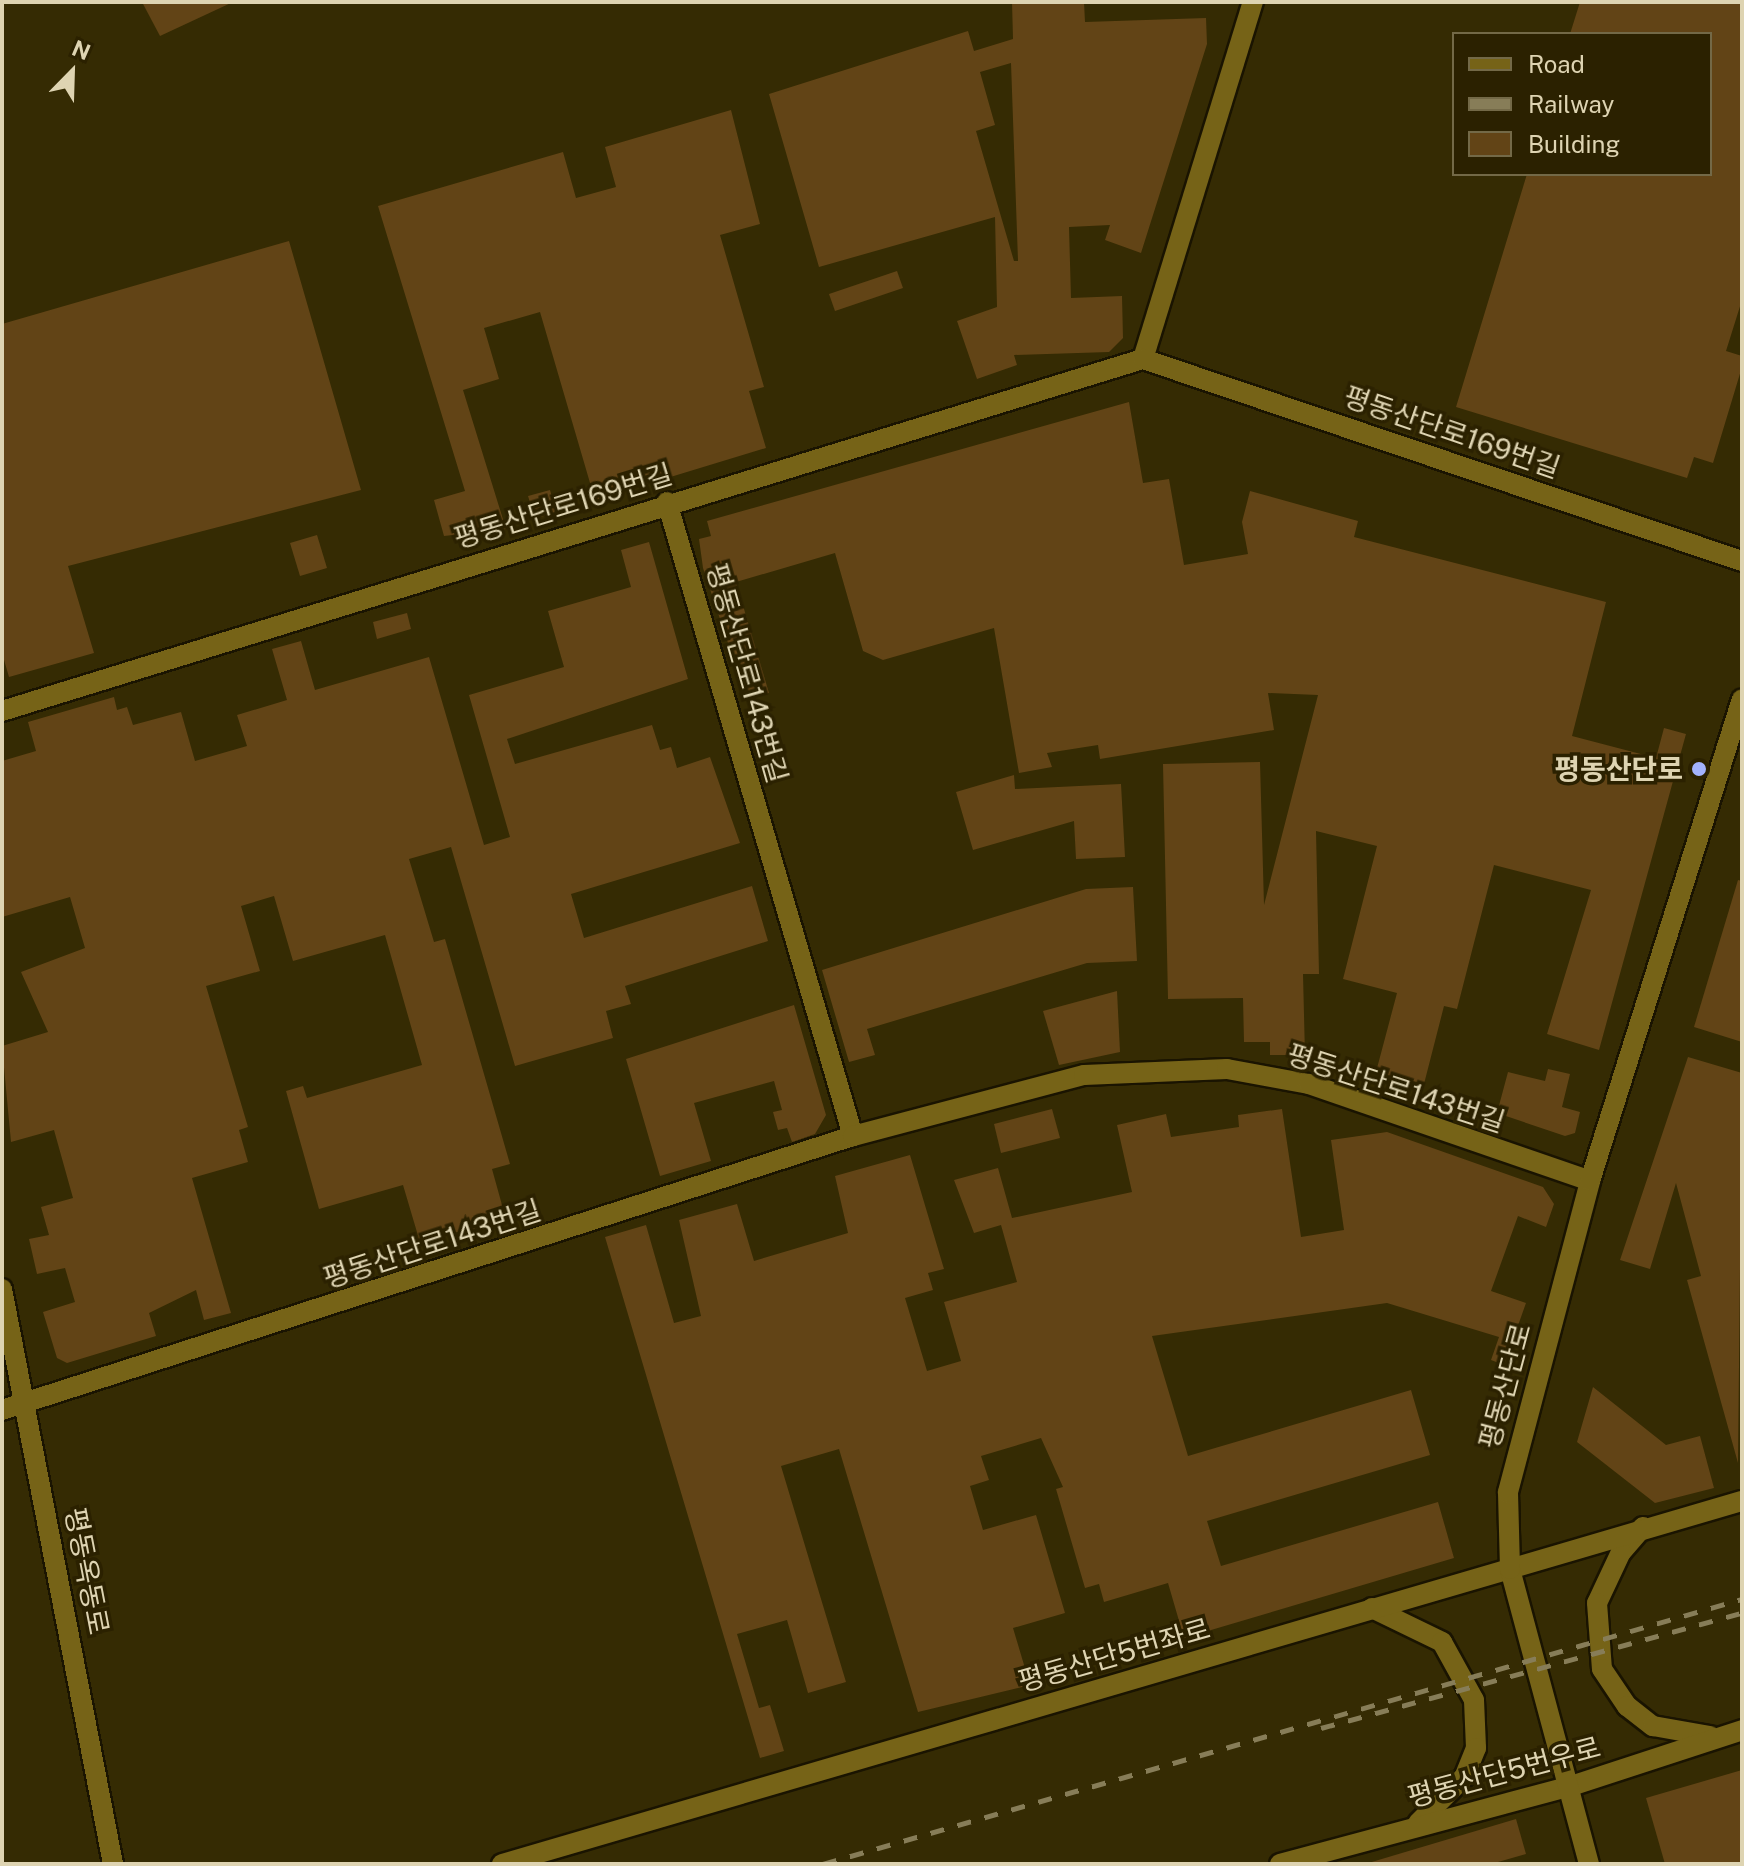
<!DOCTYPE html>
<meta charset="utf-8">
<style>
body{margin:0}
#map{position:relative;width:1744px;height:1866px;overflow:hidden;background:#352b03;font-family:"Public Sans","Noto Sans KR",sans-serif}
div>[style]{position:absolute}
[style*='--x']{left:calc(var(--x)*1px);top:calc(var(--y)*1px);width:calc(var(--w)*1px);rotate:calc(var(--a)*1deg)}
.building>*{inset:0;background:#624416}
.roads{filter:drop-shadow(2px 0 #1a1401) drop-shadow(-2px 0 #1a1401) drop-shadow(0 2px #1a1401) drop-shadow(0 -2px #1a1401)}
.minor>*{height:20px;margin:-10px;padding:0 10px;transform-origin:10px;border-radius:10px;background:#766317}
.rail>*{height:5px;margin-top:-2.5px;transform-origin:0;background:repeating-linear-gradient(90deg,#877d58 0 14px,transparent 0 28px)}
.dots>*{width:22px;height:22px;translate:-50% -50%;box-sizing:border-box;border:4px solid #2b2100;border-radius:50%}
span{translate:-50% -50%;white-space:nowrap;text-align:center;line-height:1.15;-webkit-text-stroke:7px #2b2100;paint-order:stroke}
.street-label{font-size:28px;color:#ded4b2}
.poi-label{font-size:28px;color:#ded4b2;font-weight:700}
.right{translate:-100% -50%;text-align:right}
.frame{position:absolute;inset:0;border:4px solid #ded4b2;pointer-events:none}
.legend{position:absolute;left:1452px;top:32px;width:260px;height:144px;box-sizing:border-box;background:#2b2100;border:2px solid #736947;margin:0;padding:10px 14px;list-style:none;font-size:24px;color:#ded4b2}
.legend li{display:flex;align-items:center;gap:16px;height:40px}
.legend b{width:40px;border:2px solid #736947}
.north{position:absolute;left:32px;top:32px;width:80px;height:80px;-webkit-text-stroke:6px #2b2100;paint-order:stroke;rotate:23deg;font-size:22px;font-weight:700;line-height:32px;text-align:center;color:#ded4b2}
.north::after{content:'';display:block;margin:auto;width:28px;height:36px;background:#ded4b2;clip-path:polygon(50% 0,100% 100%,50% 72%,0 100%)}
</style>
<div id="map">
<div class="building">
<div style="clip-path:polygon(142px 2px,233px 2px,160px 36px)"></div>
<div style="clip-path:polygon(evenodd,1012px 2px,1084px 2px,1085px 22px,1206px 18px,1207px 44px,1141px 253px,1105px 240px,1110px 225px,1069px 227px,1071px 298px,1122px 296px,1123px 338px,1109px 352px,1014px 355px,1017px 365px,977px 379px,957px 321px,997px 307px,995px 217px,819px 267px,769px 94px,968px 31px,974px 51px,1013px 39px,1012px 2px,1011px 63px,1018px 261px,1014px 261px,976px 131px,995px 125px,980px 72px,1011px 63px)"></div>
<div style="clip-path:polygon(1580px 2px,1742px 2px,1742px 300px,1726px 351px,1742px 356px,1742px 367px,1713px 463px,1694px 457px,1687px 478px,1456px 407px,1527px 174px,1710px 174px,1710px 34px,1570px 34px)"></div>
<div style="clip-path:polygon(731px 110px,760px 224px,720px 235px,764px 387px,749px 391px,766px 448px,595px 500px,540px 312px,484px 328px,499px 379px,463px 390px,506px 529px,444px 536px,434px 500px,465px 491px,378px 206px,563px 152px,576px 198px,616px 187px,605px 147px)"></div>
<div style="clip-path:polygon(289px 241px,361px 490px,68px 566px,94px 653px,9px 677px,2px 653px,2px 324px)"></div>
<div style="clip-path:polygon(897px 271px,903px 288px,835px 311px,829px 294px)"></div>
<div style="clip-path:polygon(1129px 402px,1143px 483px,1169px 479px,1184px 565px,1248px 554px,1242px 522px,1250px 491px,1358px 521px,1354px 537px,1606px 602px,1572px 736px,1656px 758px,1664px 728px,1686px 734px,1599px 1050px,1547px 1034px,1591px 890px,1494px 865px,1457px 1009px,1444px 1006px,1424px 1084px,1376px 1072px,1397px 993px,1343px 979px,1377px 846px,1316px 831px,1319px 974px,1303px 974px,1305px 1055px,1270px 1055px,1270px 1042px,1244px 1042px,1243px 998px,1168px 999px,1163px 764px,1260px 762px,1264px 905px,1318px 695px,1268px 693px,1274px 730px,1100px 759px,1098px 745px,1047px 753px,1052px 767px,1019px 773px,994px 628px,883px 660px,863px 651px,835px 553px,736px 582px,769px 693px,747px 700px,703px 568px,699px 539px,711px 536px,707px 521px)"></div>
<div style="clip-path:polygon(550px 490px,556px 512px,535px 519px,528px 496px)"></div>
<div style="clip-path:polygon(317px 535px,327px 568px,300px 576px,290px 543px)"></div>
<div style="clip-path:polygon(649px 542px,688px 679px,507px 739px,515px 764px,652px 725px,660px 750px,671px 747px,677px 768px,710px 757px,740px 843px,571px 894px,584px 938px,752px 886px,768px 941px,625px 986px,631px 1004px,606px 1011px,613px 1038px,515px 1066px,451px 847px,409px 859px,434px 942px,445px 939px,510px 1164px,492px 1169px,507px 1223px,419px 1239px,403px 1185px,319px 1209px,286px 1091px,303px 1086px,307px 1098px,422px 1065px,385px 935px,293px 961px,274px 896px,241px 906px,260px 971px,206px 986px,248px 1127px,239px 1130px,248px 1162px,192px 1178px,231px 1313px,204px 1320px,196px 1290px,149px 1313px,156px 1336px,67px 1363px,57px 1358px,43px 1312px,75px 1302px,65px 1268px,37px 1274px,29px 1239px,49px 1235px,41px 1207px,73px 1198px,54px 1130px,11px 1142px,2px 1046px,48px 1032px,21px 972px,85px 948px,70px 897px,2px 917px,2px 761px,36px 751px,28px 722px,114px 697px,117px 710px,127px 707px,133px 725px,181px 712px,195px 761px,247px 746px,237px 715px,287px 700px,272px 649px,301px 641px,315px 690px,429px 657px,484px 845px,510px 837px,469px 695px,564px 667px,548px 611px,631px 587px,621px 550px)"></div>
<div style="clip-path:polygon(407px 613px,411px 629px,377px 639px,373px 622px)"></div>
<div style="clip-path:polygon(1014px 775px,1015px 789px,1121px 784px,1125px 857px,1076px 859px,1074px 821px,973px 850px,956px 792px)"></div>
<div style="clip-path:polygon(1738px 880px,1742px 881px,1742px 1042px,1694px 1027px)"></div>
<div style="clip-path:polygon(1133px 887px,1137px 961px,1087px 963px,867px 1029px,875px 1055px,849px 1062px,822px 970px,1086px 889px)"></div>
<div style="clip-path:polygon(1117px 991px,1120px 1052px,1059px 1065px,1043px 1011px)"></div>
<div style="clip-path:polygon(794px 1005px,826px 1115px,815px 1134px,792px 1142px,787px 1128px,778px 1130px,773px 1112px,782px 1110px,774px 1081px,694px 1103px,711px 1161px,660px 1176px,626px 1059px)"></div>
<div style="clip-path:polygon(1688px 1057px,1742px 1073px,1738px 1463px,1687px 1280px,1701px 1276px,1676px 1183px,1650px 1269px,1620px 1260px)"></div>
<div style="clip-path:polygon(1548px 1069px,1570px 1074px,1562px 1107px,1580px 1112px,1575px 1133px,1565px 1136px,1497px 1113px,1508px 1072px,1545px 1081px)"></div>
<div style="clip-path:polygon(1052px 1109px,1060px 1138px,1001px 1153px,994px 1124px)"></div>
<div style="clip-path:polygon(1282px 1109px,1301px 1237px,1344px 1230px,1331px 1140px,1387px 1132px,1543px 1187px,1554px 1204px,1546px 1227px,1518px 1216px,1491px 1291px,1526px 1303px,1504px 1365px,1491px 1360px,1499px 1337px,1387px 1303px,1152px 1336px,1188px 1456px,1411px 1390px,1430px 1455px,1207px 1521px,1221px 1566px,1438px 1502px,1454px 1558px,1184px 1638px,1168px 1583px,1104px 1602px,1099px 1584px,1085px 1588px,1056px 1489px,1063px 1487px,1041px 1438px,981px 1456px,989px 1480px,970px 1486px,983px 1530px,1036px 1515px,1065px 1613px,1013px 1628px,1030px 1685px,918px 1712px,839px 1449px,781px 1466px,846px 1682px,808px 1693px,787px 1620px,737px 1634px,759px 1708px,770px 1705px,784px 1751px,760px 1758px,605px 1237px,646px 1225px,674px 1323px,701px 1316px,679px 1220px,737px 1204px,754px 1261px,848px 1233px,835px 1176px,910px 1155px,944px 1269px,928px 1273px,933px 1290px,905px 1298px,927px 1371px,961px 1361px,944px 1302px,1017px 1282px,1001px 1225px,974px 1233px,954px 1180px,998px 1168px,1012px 1218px,1132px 1192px,1117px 1125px,1166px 1114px,1171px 1137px,1239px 1127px,1238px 1115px)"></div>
<div style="clip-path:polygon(1593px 1387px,1666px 1445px,1700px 1436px,1714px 1488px,1655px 1503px,1577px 1442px)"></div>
<div style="clip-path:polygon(1742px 1770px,1742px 1864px,1665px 1864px,1646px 1798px)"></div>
<div style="clip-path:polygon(1516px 1819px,1526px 1854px,1491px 1864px,1365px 1864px)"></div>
</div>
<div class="roads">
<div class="minor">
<div style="--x:1143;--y:359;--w:374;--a:-72.9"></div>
<div style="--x:667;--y:502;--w:661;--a:73.65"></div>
<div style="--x:2;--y:711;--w:1194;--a:-17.15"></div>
<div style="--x:1143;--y:359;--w:632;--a:18.64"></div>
<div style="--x:2;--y:1289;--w:586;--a:79.07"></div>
<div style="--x:2;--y:1410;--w:894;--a:-17.85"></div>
<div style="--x:853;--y:1136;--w:239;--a:-14.8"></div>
<div style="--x:1084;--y:1075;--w:143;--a:-2.4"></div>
<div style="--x:1227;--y:1069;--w:83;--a:10.4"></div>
<div style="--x:1309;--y:1084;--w:297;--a:19"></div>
<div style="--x:1643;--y:1527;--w:33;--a:131"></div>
<div style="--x:1621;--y:1552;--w:56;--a:115.2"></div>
<div style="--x:1597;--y:1603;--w:66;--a:85.7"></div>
<div style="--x:1602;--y:1669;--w:45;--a:56"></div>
<div style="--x:1627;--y:1706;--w:33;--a:38"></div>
<div style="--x:1653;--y:1726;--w:58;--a:10"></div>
<div style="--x:1372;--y:1608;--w:78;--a:25.9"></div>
<div style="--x:1442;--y:1642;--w:66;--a:61.1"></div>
<div style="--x:1474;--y:1700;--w:48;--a:87.6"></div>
<div style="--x:1476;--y:1748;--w:31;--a:112"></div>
<div style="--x:1464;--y:1777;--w:65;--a:135"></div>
<div style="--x:502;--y:1864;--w:1292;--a:-16.32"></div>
<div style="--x:1280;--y:1864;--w:298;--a:-15"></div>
<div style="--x:1568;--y:1787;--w:183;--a:-18.1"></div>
<div style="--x:1589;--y:1864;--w:305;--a:-105"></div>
<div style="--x:1510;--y:1569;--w:77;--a:-91.5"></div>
<div style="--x:1508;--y:1492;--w:322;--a:-75.2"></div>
<div style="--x:1590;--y:1181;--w:505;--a:-72.5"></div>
</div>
</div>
<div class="rail">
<div style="--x:1321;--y:1728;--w:436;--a:-15.3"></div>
<div style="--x:823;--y:1864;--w:956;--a:-16.09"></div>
</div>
<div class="dots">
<div style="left:1699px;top:769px;background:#a2b2fd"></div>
</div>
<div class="street-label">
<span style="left:1452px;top:432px;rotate:19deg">평동산단로169번길</span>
<span style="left:563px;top:506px;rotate:-17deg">평동산단로169번길</span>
<span style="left:747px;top:673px;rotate:74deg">평동산단로143번길</span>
<span style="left:1396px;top:1088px;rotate:18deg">평동산단로143번길</span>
<span style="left:432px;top:1244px;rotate:-18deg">평동산단로143번길</span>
<span style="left:1505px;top:1386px;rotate:-75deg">평동산단로</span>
<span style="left:87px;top:1571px;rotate:79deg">평동옥동로</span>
<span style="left:1114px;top:1655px;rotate:-16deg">평동산단5번좌로</span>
<span style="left:1504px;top:1772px;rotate:-15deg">평동산단5번우로</span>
</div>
<div class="poi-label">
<span class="right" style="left:1683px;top:769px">평동산단로</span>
</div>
<div class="frame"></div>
<ul class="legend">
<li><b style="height:10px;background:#766317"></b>Road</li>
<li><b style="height:10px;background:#877d58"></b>Railway</li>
<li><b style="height:22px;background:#624416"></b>Building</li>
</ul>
<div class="north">N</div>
</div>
